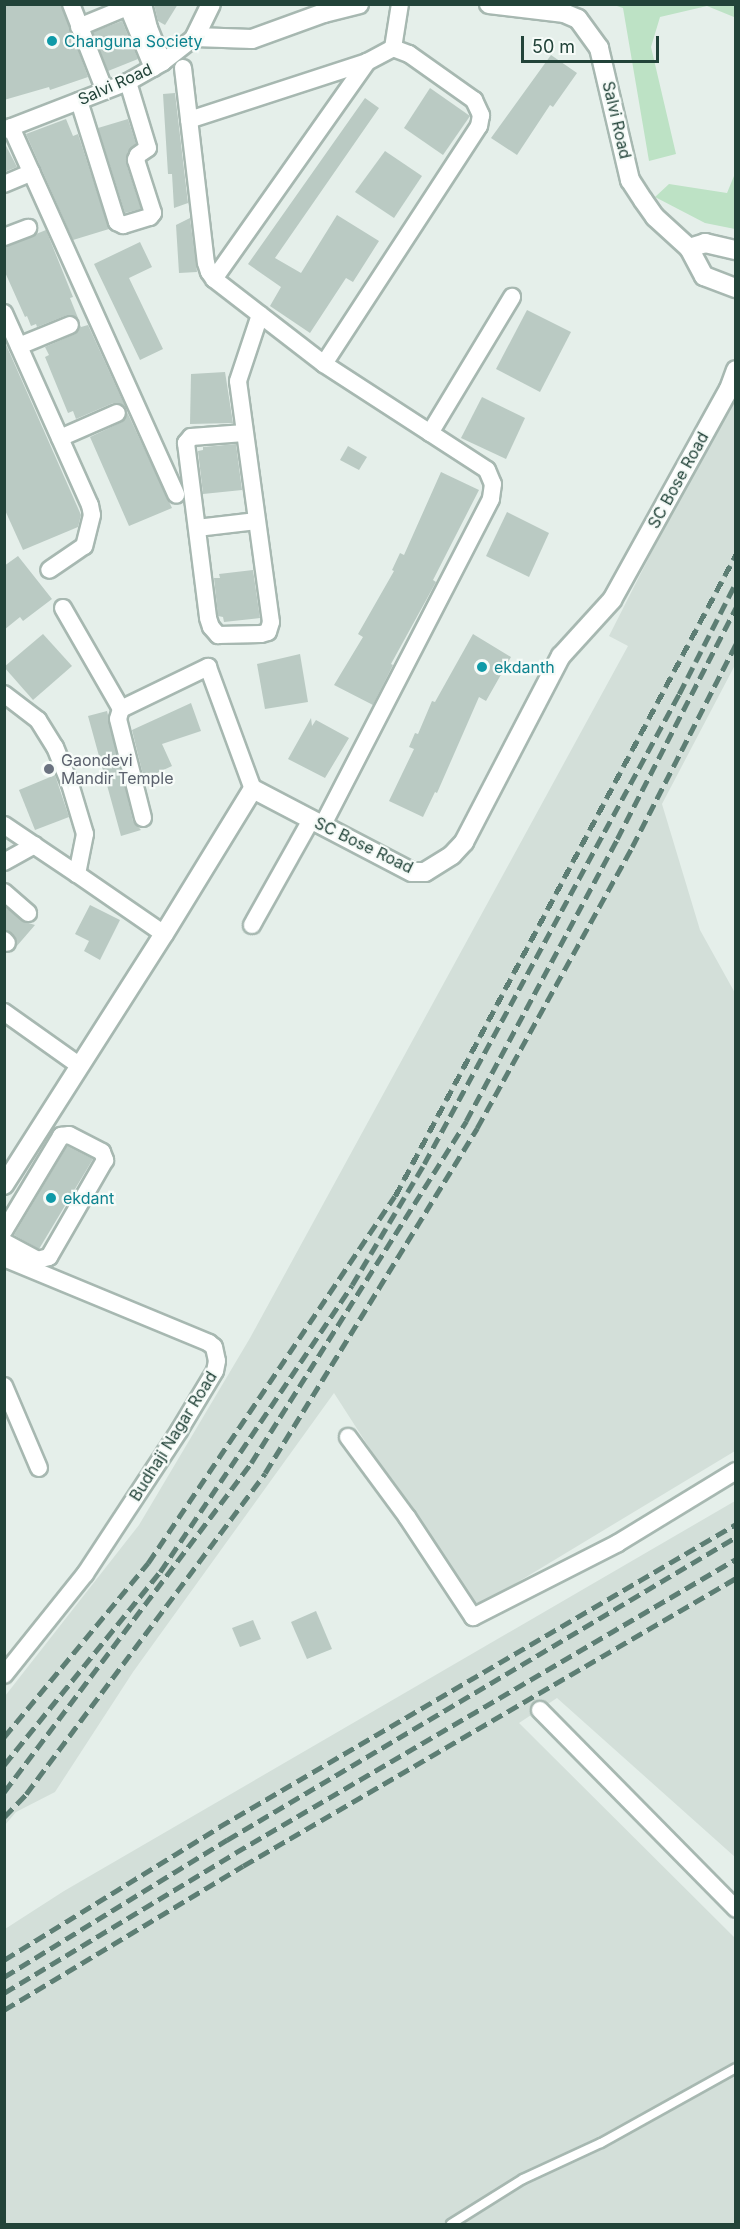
<!DOCTYPE html>
<style>
body{margin:0}
#map{position:relative;width:740px;height:2229px;overflow:hidden;background:#e5efea;font-family:Inter,sans-serif}
div>[style]{position:absolute}
[style*='--x']{left:calc(var(--x)*1px);top:calc(var(--y)*1px);width:calc(var(--w)*1px);rotate:calc(var(--a)*1deg)}
.built>*{inset:0;background:#d3dfd9}
.green>*{inset:0;background:#bde2c5}
.building>*{inset:0;background:#bacac3}
.roads{filter:drop-shadow(2px 0 #a7b8b1) drop-shadow(-2px 0 #a7b8b1) drop-shadow(0 2px #a7b8b1) drop-shadow(0 -2px #a7b8b1)}
.service>*{height:8px;margin:-4px;padding:0 4px;transform-origin:4px;border-radius:4px;background:#fff}
.minor>*{height:16px;margin:-8px;padding:0 8px;transform-origin:8px;border-radius:8px;background:#fff}
.tertiary>*{height:18px;margin:-9px;padding:0 9px;transform-origin:9px;border-radius:9px;background:#fff}
.rail>*{height:4.5px;margin-top:-2.25px;transform-origin:0;background:repeating-linear-gradient(90deg,#5d7e74 0 12px,transparent 0 18px)}
.dots>*{width:16px;height:16px;translate:-50% -50%;box-sizing:border-box;border:3px solid #f6fbf8;border-radius:50%}
span{translate:-50% -50%;white-space:nowrap;text-align:center;line-height:1.15;-webkit-text-stroke:4.5px #f6fbf8;paint-order:stroke}
.culture-label{font-size:16px;color:#0d838f}
.left{translate:0 -50%;text-align:left}
.street-label{font-size:16px;color:#224339}
.worship-label{font-size:16px;color:#5b616d}
.frame{position:absolute;inset:0;border:6px solid #224339;pointer-events:none}
.scale{position:absolute;left:521px;top:36px;width:138px;height:27px;box-sizing:border-box;border:3px solid #224339;border-top:0;padding-left:8px;font-size:18px;line-height:21px;white-space:nowrap;color:#224339;-webkit-text-stroke:4px #f6fbf8;paint-order:stroke}
</style>
<div id="map">
<div class="built">
<div style="clip-path:polygon(735px 388px,735px 665px,662px 804px,700px 930px,735px 993px,735px 1451px,473px 1609px,334px 1393px,133px 1672px,55px 1792px,16px 1812px,5px 1825px,5px 1696px,139px 1525px,250px 1338px,628px 646px,609px 636px)"></div>
<div style="clip-path:polygon(735px 1501px,735px 1857px,557px 1698px,519px 1723px,735px 1938px,735px 2224px,5px 2224px,5px 1929px,64px 1891px)"></div>
</div>
<div class="green">
<div style="clip-path:polygon(614px 5px,735px 5px,735px 229px,705px 223px,655px 197px,669px 184px,727px 193px,734px 176px,734px 17px,707px 6px,660px 17px,651px 47px,676px 154px,649px 161px,623px 8px)"></div>
</div>
<div class="building">
<div style="clip-path:polygon(4px 4px,61px 4px,88px 77px,50px 90px,49px 87px,4px 100px)"></div>
<div style="clip-path:polygon(154px 4px,178px 4px,165px 25px,158px 21px)"></div>
<div style="clip-path:polygon(122px 21px,138px 59px,108px 71px,93px 32px)"></div>
<div style="clip-path:polygon(551px 55px,577px 73px,553px 107px,550px 105px,517px 155px,491px 138px)"></div>
<div style="clip-path:polygon(430px 88px,470px 116px,443px 155px,404px 128px)"></div>
<div style="clip-path:polygon(175px 93px,188px 203px,174px 208px,172px 174px,168px 174px,163px 94px)"></div>
<div style="clip-path:polygon(365px 98px,379px 108px,275px 258px,301px 273px,337px 215px,379px 241px,353px 282px,346px 278px,310px 333px,270px 306px,281px 287px,248px 264px)"></div>
<div style="clip-path:polygon(66px 119px,73px 136px,78px 134px,109px 229px,73px 240px,26px 134px)"></div>
<div style="clip-path:polygon(128px 119px,136px 144px,128px 151px,126px 163px,141px 209px,125px 213px,98px 128px)"></div>
<div style="clip-path:polygon(4px 142px,17px 167px,4px 172px)"></div>
<div style="clip-path:polygon(385px 151px,422px 176px,394px 218px,355px 192px)"></div>
<div style="clip-path:polygon(190px 218px,197px 272px,179px 273px,176px 225px)"></div>
<div style="clip-path:polygon(46px 230px,73px 297px,70px 298px,78px 318px,67px 315px,37px 327px,36px 324px,31px 326px,27px 316px,25px 317px,4px 270px,4px 247px)"></div>
<div style="clip-path:polygon(140px 242px,152px 267px,129px 278px,163px 349px,140px 360px,94px 264px)"></div>
<div style="clip-path:polygon(527px 310px,571px 332px,540px 392px,496px 369px)"></div>
<div style="clip-path:polygon(80px 325px,81px 327px,88px 325px,125px 406px,113px 403px,76px 419px,73px 411px,68px 413px,45px 357px,49px 355px,45px 347px,75px 334px)"></div>
<div style="clip-path:polygon(4px 340px,81px 515px,78px 527px,23px 550px,4px 508px)"></div>
<div style="clip-path:polygon(225px 372px,233px 423px,190px 424px,191px 374px)"></div>
<div style="clip-path:polygon(482px 397px,525px 418px,506px 459px,461px 438px)"></div>
<div style="clip-path:polygon(127px 412px,172px 508px,129px 526px,90px 437px,122px 422px)"></div>
<div style="clip-path:polygon(236px 444px,242px 490px,203px 494px,198px 451px,203px 450px,203px 447px)"></div>
<div style="clip-path:polygon(348px 446px,367px 457px,359px 470px,340px 460px)"></div>
<div style="clip-path:polygon(441px 472px,479px 490px,433px 580px,436px 582px,391px 664px,393px 665px,373px 705px,334px 685px,363px 637px,358px 634px,394px 571px,392px 570px,400px 553px,404px 555px)"></div>
<div style="clip-path:polygon(507px 512px,549px 533px,529px 577px,486px 556px)"></div>
<div style="clip-path:polygon(18px 556px,52px 599px,23px 621px,20px 617px,4px 630px,4px 566px)"></div>
<div style="clip-path:polygon(253px 570px,260px 618px,224px 622px,223px 617px,218px 616px,214px 578px,220px 578px,219px 574px)"></div>
<div style="clip-path:polygon(43px 634px,72px 666px,33px 700px,4px 667px)"></div>
<div style="clip-path:polygon(473px 634px,511px 657px,486px 701px,479px 697px,437px 793px,435px 792px,423px 817px,389px 801px,414px 749px,409px 747px,415px 733px,418px 734px,432px 701px,435px 702px)"></div>
<div style="clip-path:polygon(300px 654px,308px 702px,265px 709px,257px 664px)"></div>
<div style="clip-path:polygon(191px 703px,201px 731px,162px 744px,172px 766px,144px 779px,132px 730px)"></div>
<div style="clip-path:polygon(107px 711px,133px 821px,141px 830px,121px 836px,88px 716px)"></div>
<div style="clip-path:polygon(311px 718px,312px 726px,316px 720px,349px 738px,325px 778px,288px 759px)"></div>
<div style="clip-path:polygon(55px 775px,69px 817px,35px 830px,19px 790px)"></div>
<div style="clip-path:polygon(90px 905px,120px 920px,100px 960px,84px 951px,89px 941px,75px 934px)"></div>
<div style="clip-path:polygon(4px 906px,22px 921px,35px 925px,16px 947px,15px 936px,4px 930px)"></div>
<div style="clip-path:polygon(67px 1146px,93px 1159px,39px 1249px,14px 1235px)"></div>
<div style="clip-path:polygon(316px 1611px,332px 1649px,307px 1659px,291px 1622px)"></div>
<div style="clip-path:polygon(253px 1620px,261px 1639px,240px 1647px,232px 1628px)"></div>
</div>
<div class="roads">
<div class="service">
<div style="--x:451;--y:2224;--w:85;--a:-32"></div>
<div style="--x:523;--y:2179;--w:86;--a:-24.8"></div>
<div style="--x:601;--y:2143;--w:154;--a:-29.1"></div>
</div>
<div class="minor">
<div style="--x:71;--y:4;--w:93;--a:68.7"></div>
<div style="--x:143;--y:4;--w:25;--a:76"></div>
<div style="--x:149;--y:28;--w:37;--a:68"></div>
<div style="--x:79;--y:27;--w:50;--a:-22.4"></div>
<div style="--x:125;--y:8;--w:4;--a:27"></div>
<div style="--x:129;--y:10;--w:63;--a:67.5"></div>
<div style="--x:393;--y:48;--w:45;--a:-81"></div>
<div style="--x:183;--y:68;--w:196;--a:83.3"></div>
<div style="--x:206;--y:263;--w:9;--a:72"></div>
<div style="--x:209;--y:272;--w:9;--a:54"></div>
<div style="--x:214;--y:279;--w:139;--a:37.7"></div>
<div style="--x:79;--y:101;--w:127;--a:72.6"></div>
<div style="--x:117;--y:222;--w:7;--a:27"></div>
<div style="--x:123;--y:225;--w:28;--a:-17"></div>
<div style="--x:150;--y:217;--w:5;--a:-53"></div>
<div style="--x:153;--y:213;--w:56;--a:-107.8"></div>
<div style="--x:136;--y:160;--w:5;--a:-68"></div>
<div style="--x:138;--y:155;--w:12;--a:-35"></div>
<div style="--x:148;--y:148;--w:69;--a:-106.9"></div>
<div style="--x:189;--y:120;--w:187;--a:-18"></div>
<div style="--x:367;--y:62;--w:30;--a:-28"></div>
<div style="--x:393;--y:48;--w:17;--a:21"></div>
<div style="--x:409;--y:54;--w:80;--a:35.3"></div>
<div style="--x:474;--y:100;--w:17;--a:65"></div>
<div style="--x:481;--y:115;--w:11;--a:100"></div>
<div style="--x:479;--y:126;--w:284;--a:123.1"></div>
<div style="--x:324;--y:364;--w:194;--a:33"></div>
<div style="--x:487;--y:470;--w:15;--a:67"></div>
<div style="--x:493;--y:484;--w:15;--a:98"></div>
<div style="--x:491;--y:499;--w:368;--a:117.3"></div>
<div style="--x:11;--y:127;--w:403;--a:65.8"></div>
<div style="--x:4;--y:130;--w:133;--a:-21.2"></div>
<div style="--x:128;--y:82;--w:40;--a:-29.7"></div>
<div style="--x:163;--y:62;--w:41;--a:-38"></div>
<div style="--x:4;--y:184;--w:30;--a:-23"></div>
<div style="--x:4;--y:237;--w:26;--a:-21"></div>
<div style="--x:214;--y:279;--w:266;--a:-54.8"></div>
<div style="--x:4;--y:313;--w:210;--a:65.9"></div>
<div style="--x:90;--y:505;--w:10;--a:79"></div>
<div style="--x:92;--y:515;--w:32;--a:104"></div>
<div style="--x:84;--y:546;--w:42;--a:145.6"></div>
<div style="--x:19;--y:346;--w:55;--a:-22.4"></div>
<div style="--x:244;--y:433;--w:53;--a:175.7"></div>
<div style="--x:191;--y:437;--w:8;--a:130"></div>
<div style="--x:186;--y:443;--w:176;--a:82.8"></div>
<div style="--x:208;--y:618;--w:9;--a:72"></div>
<div style="--x:211;--y:627;--w:11;--a:49"></div>
<div style="--x:218;--y:635;--w:43;--a:-1.3"></div>
<div style="--x:261;--y:634;--w:7;--a:-16"></div>
<div style="--x:268;--y:632;--w:10;--a:-73"></div>
<div style="--x:271;--y:622;--w:243;--a:-97.8"></div>
<div style="--x:238;--y:381;--w:70;--a:-71.6"></div>
<div style="--x:430;--y:433;--w:159;--a:-58.9"></div>
<div style="--x:60;--y:438;--w:62;--a:-23.7"></div>
<div style="--x:197;--y:528;--w:60;--a:-6.7"></div>
<div style="--x:63;--y:608;--w:116;--a:60.1"></div>
<div style="--x:121;--y:709;--w:10;--a:107"></div>
<div style="--x:118;--y:719;--w:102;--a:75.8"></div>
<div style="--x:4;--y:694;--w:43;--a:37.4"></div>
<div style="--x:38;--y:720;--w:32;--a:58"></div>
<div style="--x:55;--y:747;--w:40;--a:68"></div>
<div style="--x:70;--y:784;--w:52;--a:73.3"></div>
<div style="--x:85;--y:834;--w:41;--a:101.3"></div>
<div style="--x:77;--y:874;--w:106;--a:34.6"></div>
<div style="--x:121;--y:709;--w:97;--a:-25.8"></div>
<div style="--x:208;--y:667;--w:130;--a:69.8"></div>
<div style="--x:4;--y:825;--w:88;--a:33.9"></div>
<div style="--x:4;--y:862;--w:35;--a:-29"></div>
<div style="--x:4;--y:892;--w:32;--a:41"></div>
<div style="--x:252;--y:925;--w:120;--a:-60.7"></div>
<div style="--x:4;--y:940;--w:4;--a:45"></div>
<div style="--x:4;--y:1012;--w:93;--a:35.4"></div>
<div style="--x:4;--y:1231;--w:111;--a:-59"></div>
<div style="--x:61;--y:1136;--w:8;--a:-7"></div>
<div style="--x:69;--y:1135;--w:37;--a:27"></div>
<div style="--x:102;--y:1152;--w:9;--a:69"></div>
<div style="--x:105;--y:1160;--w:112;--a:120"></div>
<div style="--x:49;--y:1257;--w:11;--a:165"></div>
<div style="--x:38;--y:1260;--w:38;--a:-152"></div>
<div style="--x:4;--y:1258;--w:222;--a:22.5"></div>
<div style="--x:209;--y:1343;--w:6;--a:39"></div>
<div style="--x:214;--y:1347;--w:14;--a:78"></div>
<div style="--x:217;--y:1361;--w:10;--a:101"></div>
<div style="--x:215;--y:1371;--w:70;--a:121"></div>
<div style="--x:179;--y:1431;--w:171;--a:123.3"></div>
<div style="--x:85;--y:1574;--w:129;--a:128.7"></div>
<div style="--x:4;--y:1386;--w:89;--a:66.9"></div>
<div style="--x:348;--y:1437;--w:99;--a:53.6"></div>
<div style="--x:407;--y:1517;--w:120;--a:56.6"></div>
<div style="--x:473;--y:1617;--w:163;--a:-27"></div>
<div style="--x:618;--y:1543;--w:138;--a:-31.4"></div>
<div style="--x:540;--y:1710;--w:279;--a:45.4"></div>
</div>
<div class="tertiary">
<div style="--x:211;--y:4;--w:37;--a:116"></div>
<div style="--x:195;--y:37;--w:57;--a:2"></div>
<div style="--x:252;--y:39;--w:77;--a:-19.9"></div>
<div style="--x:324;--y:13;--w:36;--a:-14"></div>
<div style="--x:489;--y:4;--w:76;--a:6.8"></div>
<div style="--x:564;--y:13;--w:15;--a:23"></div>
<div style="--x:578;--y:19;--w:36;--a:54"></div>
<div style="--x:599;--y:48;--w:136;--a:76.8"></div>
<div style="--x:630;--y:180;--w:24;--a:57"></div>
<div style="--x:643;--y:200;--w:21;--a:55"></div>
<div style="--x:655;--y:217;--w:46;--a:42.4"></div>
<div style="--x:689;--y:248;--w:17;--a:-17"></div>
<div style="--x:705;--y:243;--w:32;--a:13"></div>
<div style="--x:689;--y:248;--w:32;--a:62"></div>
<div style="--x:704;--y:276;--w:34;--a:21"></div>
<div style="--x:4;--y:1185;--w:298;--a:-57.5"></div>
<div style="--x:164;--y:934;--w:170;--a:-58.5"></div>
<div style="--x:253;--y:789;--w:179;--a:27.6"></div>
<div style="--x:412;--y:872;--w:13;--a:0"></div>
<div style="--x:425;--y:872;--w:32;--a:-32"></div>
<div style="--x:452;--y:855;--w:18;--a:-47"></div>
<div style="--x:464;--y:842;--w:210;--a:-62.5"></div>
<div style="--x:561;--y:656;--w:76;--a:-47.7"></div>
<div style="--x:612;--y:600;--w:241;--a:-61"></div>
<div style="--x:729;--y:389;--w:20;--a:-70"></div>
</div>
</div>
<div class="rail">
<div style="--x:4;--y:1737;--w:226;--a:-50.4"></div>
<div style="--x:148;--y:1563;--w:442;--a:-56.1"></div>
<div style="--x:395;--y:1196;--w:727;--a:-62.02"></div>
<div style="--x:4;--y:1765;--w:248;--a:-51.1"></div>
<div style="--x:160;--y:1572;--w:345;--a:-56.2"></div>
<div style="--x:352;--y:1285;--w:141;--a:-59.2"></div>
<div style="--x:424;--y:1164;--w:535;--a:-61.52"></div>
<div style="--x:679;--y:694;--w:126;--a:-63"></div>
<div style="--x:4;--y:1792;--w:411;--a:-53.1"></div>
<div style="--x:251;--y:1463;--w:404;--a:-57.8"></div>
<div style="--x:466;--y:1121;--w:320;--a:-61.8"></div>
<div style="--x:617;--y:839;--w:261;--a:-62.8"></div>
<div style="--x:4;--y:1817;--w:32;--a:-46"></div>
<div style="--x:26;--y:1794;--w:400;--a:-53.3"></div>
<div style="--x:265;--y:1473;--w:405;--a:-58.4"></div>
<div style="--x:477;--y:1128;--w:321;--a:-61.1"></div>
<div style="--x:632;--y:847;--w:228;--a:-62.9"></div>
<div style="--x:4;--y:1960;--w:253;--a:-31.7"></div>
<div style="--x:219;--y:1827;--w:599;--a:-30.37"></div>
<div style="--x:4;--y:1977;--w:262;--a:-31.6"></div>
<div style="--x:227;--y:1840;--w:592;--a:-30.76"></div>
<div style="--x:4;--y:1993;--w:270;--a:-31.2"></div>
<div style="--x:235;--y:1853;--w:581;--a:-30.41"></div>
<div style="--x:4;--y:2010;--w:279;--a:-31.1"></div>
<div style="--x:243;--y:1866;--w:571;--a:-30.29"></div>
</div>
<div class="dots">
<div style="left:52px;top:41px;background:#0f9aa8"></div>
<div style="left:482px;top:667px;background:#0f9aa8"></div>
<div style="left:49px;top:769px;background:#6b7280"></div>
<div style="left:51px;top:1198px;background:#0f9aa8"></div>
</div>
<div class="culture-label">
<span class="left" style="left:64px;top:41px">Changuna Society</span>
<span class="left" style="left:494px;top:667px">ekdanth</span>
<span class="left" style="left:63px;top:1198px">ekdant</span>
</div>
<div class="street-label">
<span style="left:115px;top:84px;rotate:-24deg">Salvi Road</span>
<span style="left:617px;top:120px;rotate:77deg">Salvi Road</span>
<span style="left:678px;top:480px;rotate:-61deg">SC Bose Road</span>
<span style="left:364px;top:845px;rotate:26deg">SC Bose Road</span>
<span style="left:173px;top:1436px;rotate:-58deg">Budhaji Nagar Road</span>
</div>
<div class="worship-label">
<span class="left" style="left:61px;top:769px">Gaondevi<br>Mandir Temple</span>
</div>
<div class="frame"></div>
<div class="scale">50 m</div>
</div>
